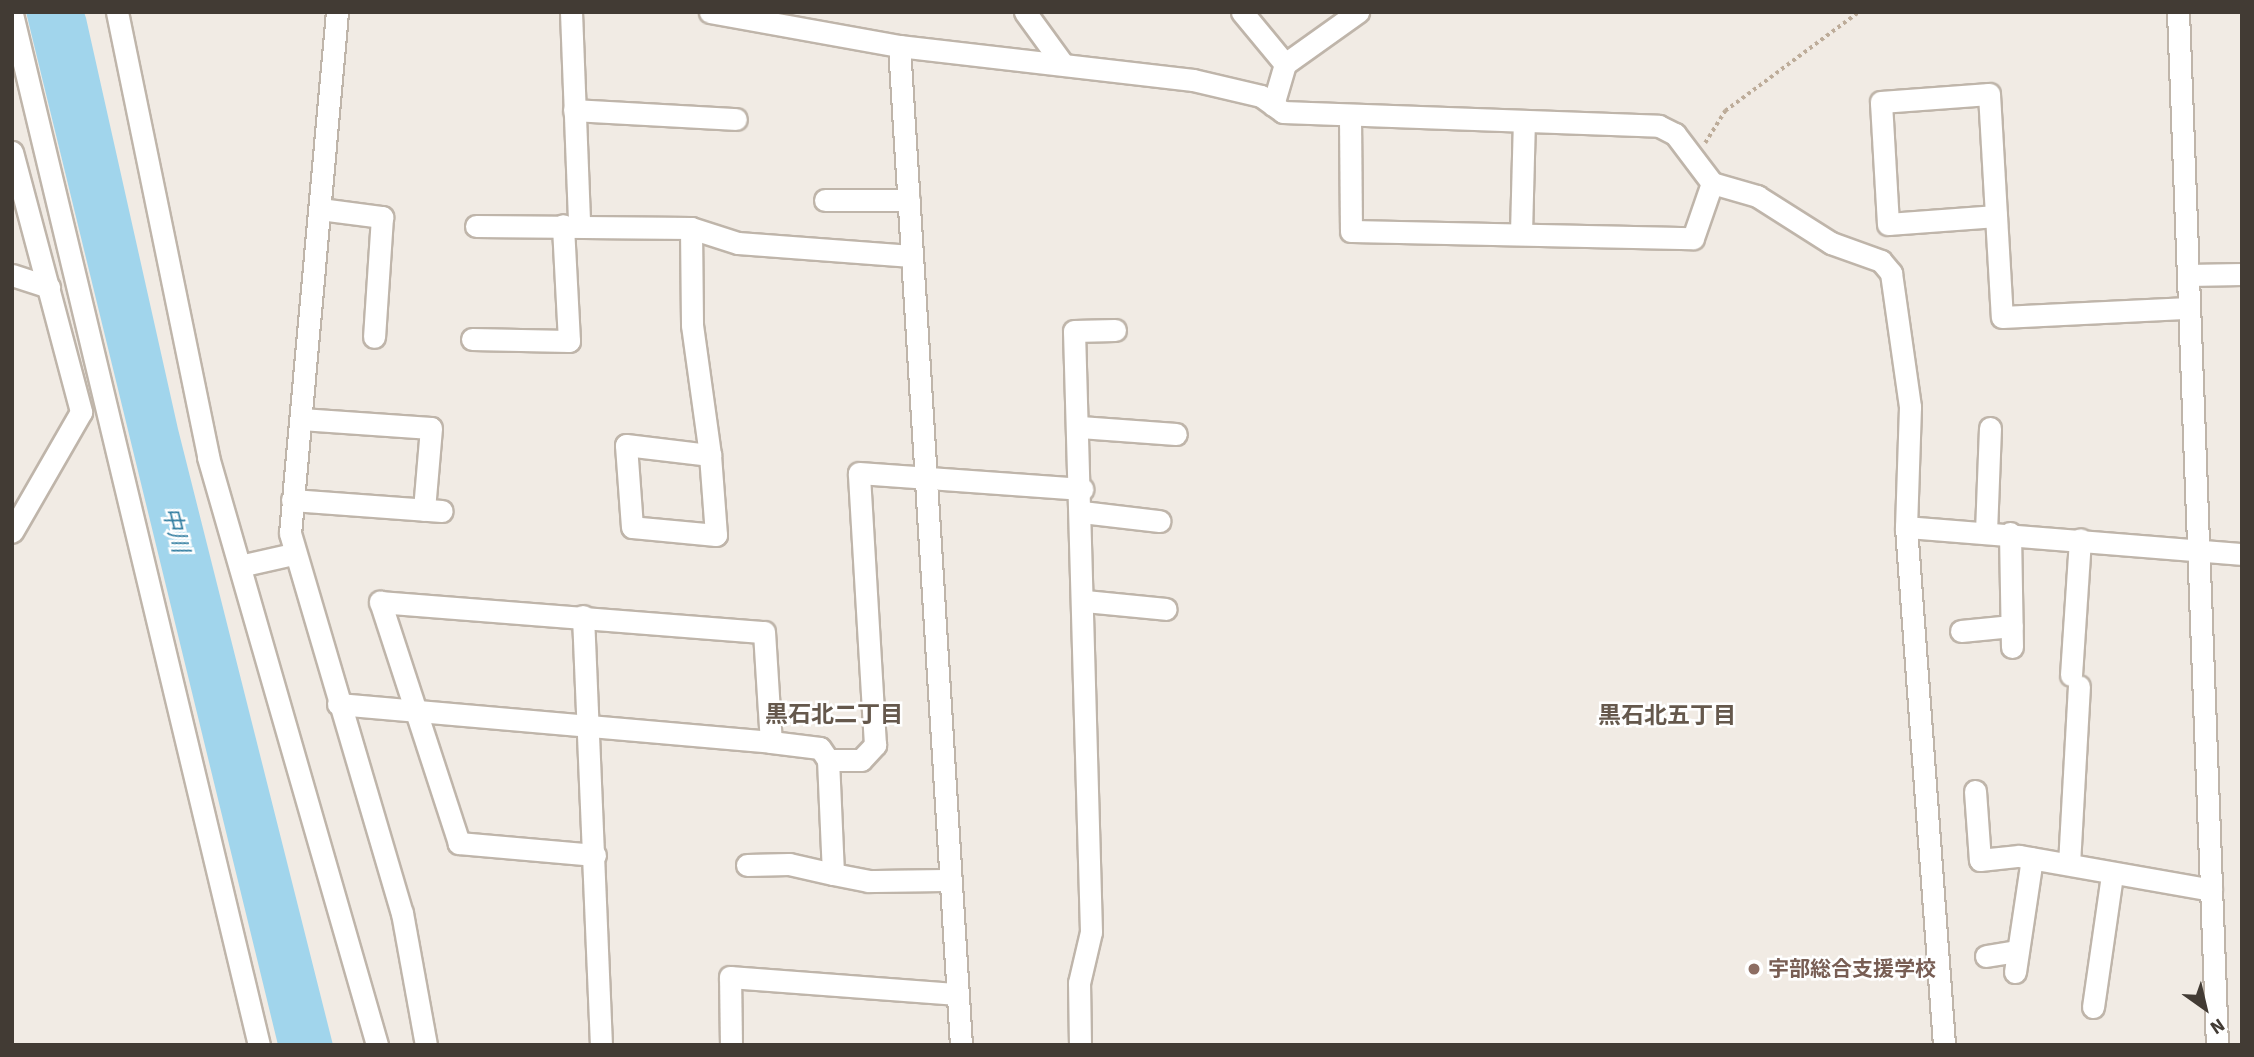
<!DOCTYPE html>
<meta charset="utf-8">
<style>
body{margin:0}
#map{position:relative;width:2254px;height:1057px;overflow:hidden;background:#f1ebe4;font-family:"Source Sans 3","Noto Sans JP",sans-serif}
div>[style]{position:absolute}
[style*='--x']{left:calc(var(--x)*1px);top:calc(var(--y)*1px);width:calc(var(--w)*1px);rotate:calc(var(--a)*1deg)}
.water>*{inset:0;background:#a1d5ec}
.path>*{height:3.5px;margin-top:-1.75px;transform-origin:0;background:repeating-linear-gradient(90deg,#bdac99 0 3.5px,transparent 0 7px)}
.roads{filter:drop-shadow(2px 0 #bfb5aa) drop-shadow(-2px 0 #bfb5aa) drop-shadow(0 2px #bfb5aa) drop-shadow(0 -2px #bfb5aa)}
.minor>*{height:21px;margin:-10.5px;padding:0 10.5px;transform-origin:10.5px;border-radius:10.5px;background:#fff}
.dots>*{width:19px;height:19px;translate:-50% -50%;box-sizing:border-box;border:4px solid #fff;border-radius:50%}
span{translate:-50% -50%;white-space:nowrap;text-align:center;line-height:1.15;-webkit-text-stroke:5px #fff;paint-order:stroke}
.education-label{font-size:21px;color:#785e54;font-weight:700}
.left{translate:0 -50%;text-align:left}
.water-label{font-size:23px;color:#317da0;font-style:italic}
.neighbourhood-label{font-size:23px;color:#65584c;font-weight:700}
.frame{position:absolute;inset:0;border:14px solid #423b34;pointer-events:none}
.north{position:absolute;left:2170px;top:973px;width:70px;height:70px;-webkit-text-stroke:5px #fff;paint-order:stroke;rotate:146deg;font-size:19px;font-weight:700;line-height:28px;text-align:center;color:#423b34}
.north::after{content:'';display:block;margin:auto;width:24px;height:32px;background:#423b34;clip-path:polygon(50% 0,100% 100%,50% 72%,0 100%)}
</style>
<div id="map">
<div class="water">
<div style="clip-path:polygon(26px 12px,84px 12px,86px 18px,178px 429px,333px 1045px,278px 1045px)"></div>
</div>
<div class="path">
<div style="--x:1705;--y:143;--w:38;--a:-58"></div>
<div style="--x:1725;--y:111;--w:167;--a:-36.5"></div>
</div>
<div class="roads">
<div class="minor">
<div style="--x:117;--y:12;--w:454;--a:78.4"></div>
<div style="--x:208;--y:457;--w:612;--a:73.96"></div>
<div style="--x:337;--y:12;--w:523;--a:95.15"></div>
<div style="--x:290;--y:533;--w:396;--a:73.6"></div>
<div style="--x:402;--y:913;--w:134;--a:79.7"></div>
<div style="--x:571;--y:12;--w:210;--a:87.8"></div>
<div style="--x:710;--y:12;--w:192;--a:10.2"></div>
<div style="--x:899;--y:46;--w:296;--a:6.6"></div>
<div style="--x:1193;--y:80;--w:70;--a:13.2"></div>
<div style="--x:1261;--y:96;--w:27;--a:36"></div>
<div style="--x:1283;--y:112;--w:376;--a:2.1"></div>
<div style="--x:1659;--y:126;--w:18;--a:27"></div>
<div style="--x:1675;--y:134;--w:61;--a:52.9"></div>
<div style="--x:1712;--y:183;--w:47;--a:16.1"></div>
<div style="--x:1757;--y:196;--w:88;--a:32.4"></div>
<div style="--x:1831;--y:243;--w:53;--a:19.8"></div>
<div style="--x:1881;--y:261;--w:16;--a:50"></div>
<div style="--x:1891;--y:273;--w:135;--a:81.9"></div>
<div style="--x:1910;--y:407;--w:120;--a:91.9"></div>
<div style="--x:1906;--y:527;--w:519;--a:85.8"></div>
<div style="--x:1025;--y:12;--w:63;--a:54"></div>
<div style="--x:1242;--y:12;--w:67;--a:50.4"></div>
<div style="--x:2178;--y:12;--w:1034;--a:87.84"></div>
<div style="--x:12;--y:14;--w:1060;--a:76.53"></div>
<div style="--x:899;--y:46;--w:1001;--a:86.45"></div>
<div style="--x:1273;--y:105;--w:43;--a:-73.7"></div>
<div style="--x:1285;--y:64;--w:90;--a:-35.5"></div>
<div style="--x:574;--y:110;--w:162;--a:3.2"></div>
<div style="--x:1350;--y:117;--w:114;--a:89.5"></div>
<div style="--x:1351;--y:231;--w:342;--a:1.2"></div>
<div style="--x:1693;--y:238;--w:58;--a:-70.9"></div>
<div style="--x:12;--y:152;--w:269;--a:75.1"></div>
<div style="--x:81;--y:412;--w:138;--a:119.9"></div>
<div style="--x:825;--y:200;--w:84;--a:0"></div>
<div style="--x:320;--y:209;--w:63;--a:7.4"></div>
<div style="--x:382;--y:217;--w:120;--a:93.8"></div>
<div style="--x:1996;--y:216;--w:108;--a:175.8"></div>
<div style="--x:1888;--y:224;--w:122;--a:-93.3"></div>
<div style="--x:1881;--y:102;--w:108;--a:-4.2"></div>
<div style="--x:1989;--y:94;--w:223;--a:86.7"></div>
<div style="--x:2002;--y:317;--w:187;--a:-2.8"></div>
<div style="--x:476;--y:226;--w:215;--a:0.5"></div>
<div style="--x:691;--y:228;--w:49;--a:17.7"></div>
<div style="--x:738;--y:243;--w:174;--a:4.3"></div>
<div style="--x:691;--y:228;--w:97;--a:89.4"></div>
<div style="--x:692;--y:325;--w:131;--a:82.1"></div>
<div style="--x:710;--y:455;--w:80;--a:85.7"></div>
<div style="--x:716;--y:535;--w:84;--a:-174.6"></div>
<div style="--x:632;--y:527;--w:82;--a:-94.2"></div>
<div style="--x:626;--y:445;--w:85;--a:6.8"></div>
<div style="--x:1521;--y:233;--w:111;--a:-88.5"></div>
<div style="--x:12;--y:275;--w:39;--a:18"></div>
<div style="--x:2188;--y:275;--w:54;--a:-1.1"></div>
<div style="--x:472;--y:339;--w:97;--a:1.2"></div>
<div style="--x:569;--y:341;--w:116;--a:-93"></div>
<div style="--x:301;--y:419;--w:130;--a:4"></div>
<div style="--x:431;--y:428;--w:82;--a:94.9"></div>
<div style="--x:1080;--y:427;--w:96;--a:4.2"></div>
<div style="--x:292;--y:500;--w:150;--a:4.2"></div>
<div style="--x:1082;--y:512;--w:78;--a:6.7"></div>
<div style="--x:1906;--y:527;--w:337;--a:4.6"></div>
<div style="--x:1986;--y:532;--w:104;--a:-87.8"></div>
<div style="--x:2010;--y:533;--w:114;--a:89"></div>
<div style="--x:240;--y:566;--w:54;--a:-12.8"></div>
<div style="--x:1085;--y:601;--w:81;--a:5.6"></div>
<div style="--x:583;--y:616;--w:429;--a:87.6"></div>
<div style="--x:1961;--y:631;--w:51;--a:-5.6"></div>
<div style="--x:2071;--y:675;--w:136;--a:-86.2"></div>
<div style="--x:338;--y:704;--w:435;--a:5"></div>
<div style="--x:771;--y:742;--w:49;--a:7"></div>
<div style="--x:820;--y:748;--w:14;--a:56"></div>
<div style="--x:1975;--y:791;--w:69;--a:85.9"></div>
<div style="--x:1980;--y:860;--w:39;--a:-6"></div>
<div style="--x:2019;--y:856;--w:195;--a:10"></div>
<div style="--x:595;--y:855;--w:137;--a:-175"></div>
<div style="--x:459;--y:843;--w:254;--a:-108.1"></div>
<div style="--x:380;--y:602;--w:385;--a:4.5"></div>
<div style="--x:764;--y:632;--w:110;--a:86.4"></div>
<div style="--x:2069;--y:864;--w:178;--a:-86.8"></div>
<div style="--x:747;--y:865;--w:42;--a:-1.4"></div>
<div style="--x:789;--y:864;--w:45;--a:12.8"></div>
<div style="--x:833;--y:874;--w:114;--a:-92.5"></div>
<div style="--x:828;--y:760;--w:33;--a:0"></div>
<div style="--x:861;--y:760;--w:21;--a:-47"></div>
<div style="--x:875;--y:745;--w:272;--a:-93.4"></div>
<div style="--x:859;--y:473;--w:224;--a:4.1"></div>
<div style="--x:833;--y:874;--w:36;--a:11"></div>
<div style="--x:868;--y:881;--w:83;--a:-0.7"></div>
<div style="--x:1986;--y:956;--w:32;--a:-9"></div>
<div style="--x:2015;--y:972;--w:115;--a:-81.5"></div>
<div style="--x:2093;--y:1007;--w:133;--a:-81.8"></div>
<div style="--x:731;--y:1045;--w:68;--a:-90.8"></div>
<div style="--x:730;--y:977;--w:228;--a:4.3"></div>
<div style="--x:1080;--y:1045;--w:62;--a:-90.9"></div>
<div style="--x:1079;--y:983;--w:52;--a:-76.8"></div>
<div style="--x:1091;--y:932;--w:601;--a:-91.62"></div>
<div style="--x:1074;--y:331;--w:41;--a:-1.4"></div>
</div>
</div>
<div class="dots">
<div style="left:1754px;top:969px;background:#8d6e63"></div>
</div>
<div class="education-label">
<span class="left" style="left:1768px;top:969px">宇部総合支援学校</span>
</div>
<div class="water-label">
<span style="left:175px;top:530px;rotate:76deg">中川</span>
</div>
<div class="neighbourhood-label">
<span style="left:834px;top:715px">黒石北二丁目</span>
<span style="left:1667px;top:716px">黒石北五丁目</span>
</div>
<div class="frame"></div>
<div class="north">N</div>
</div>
